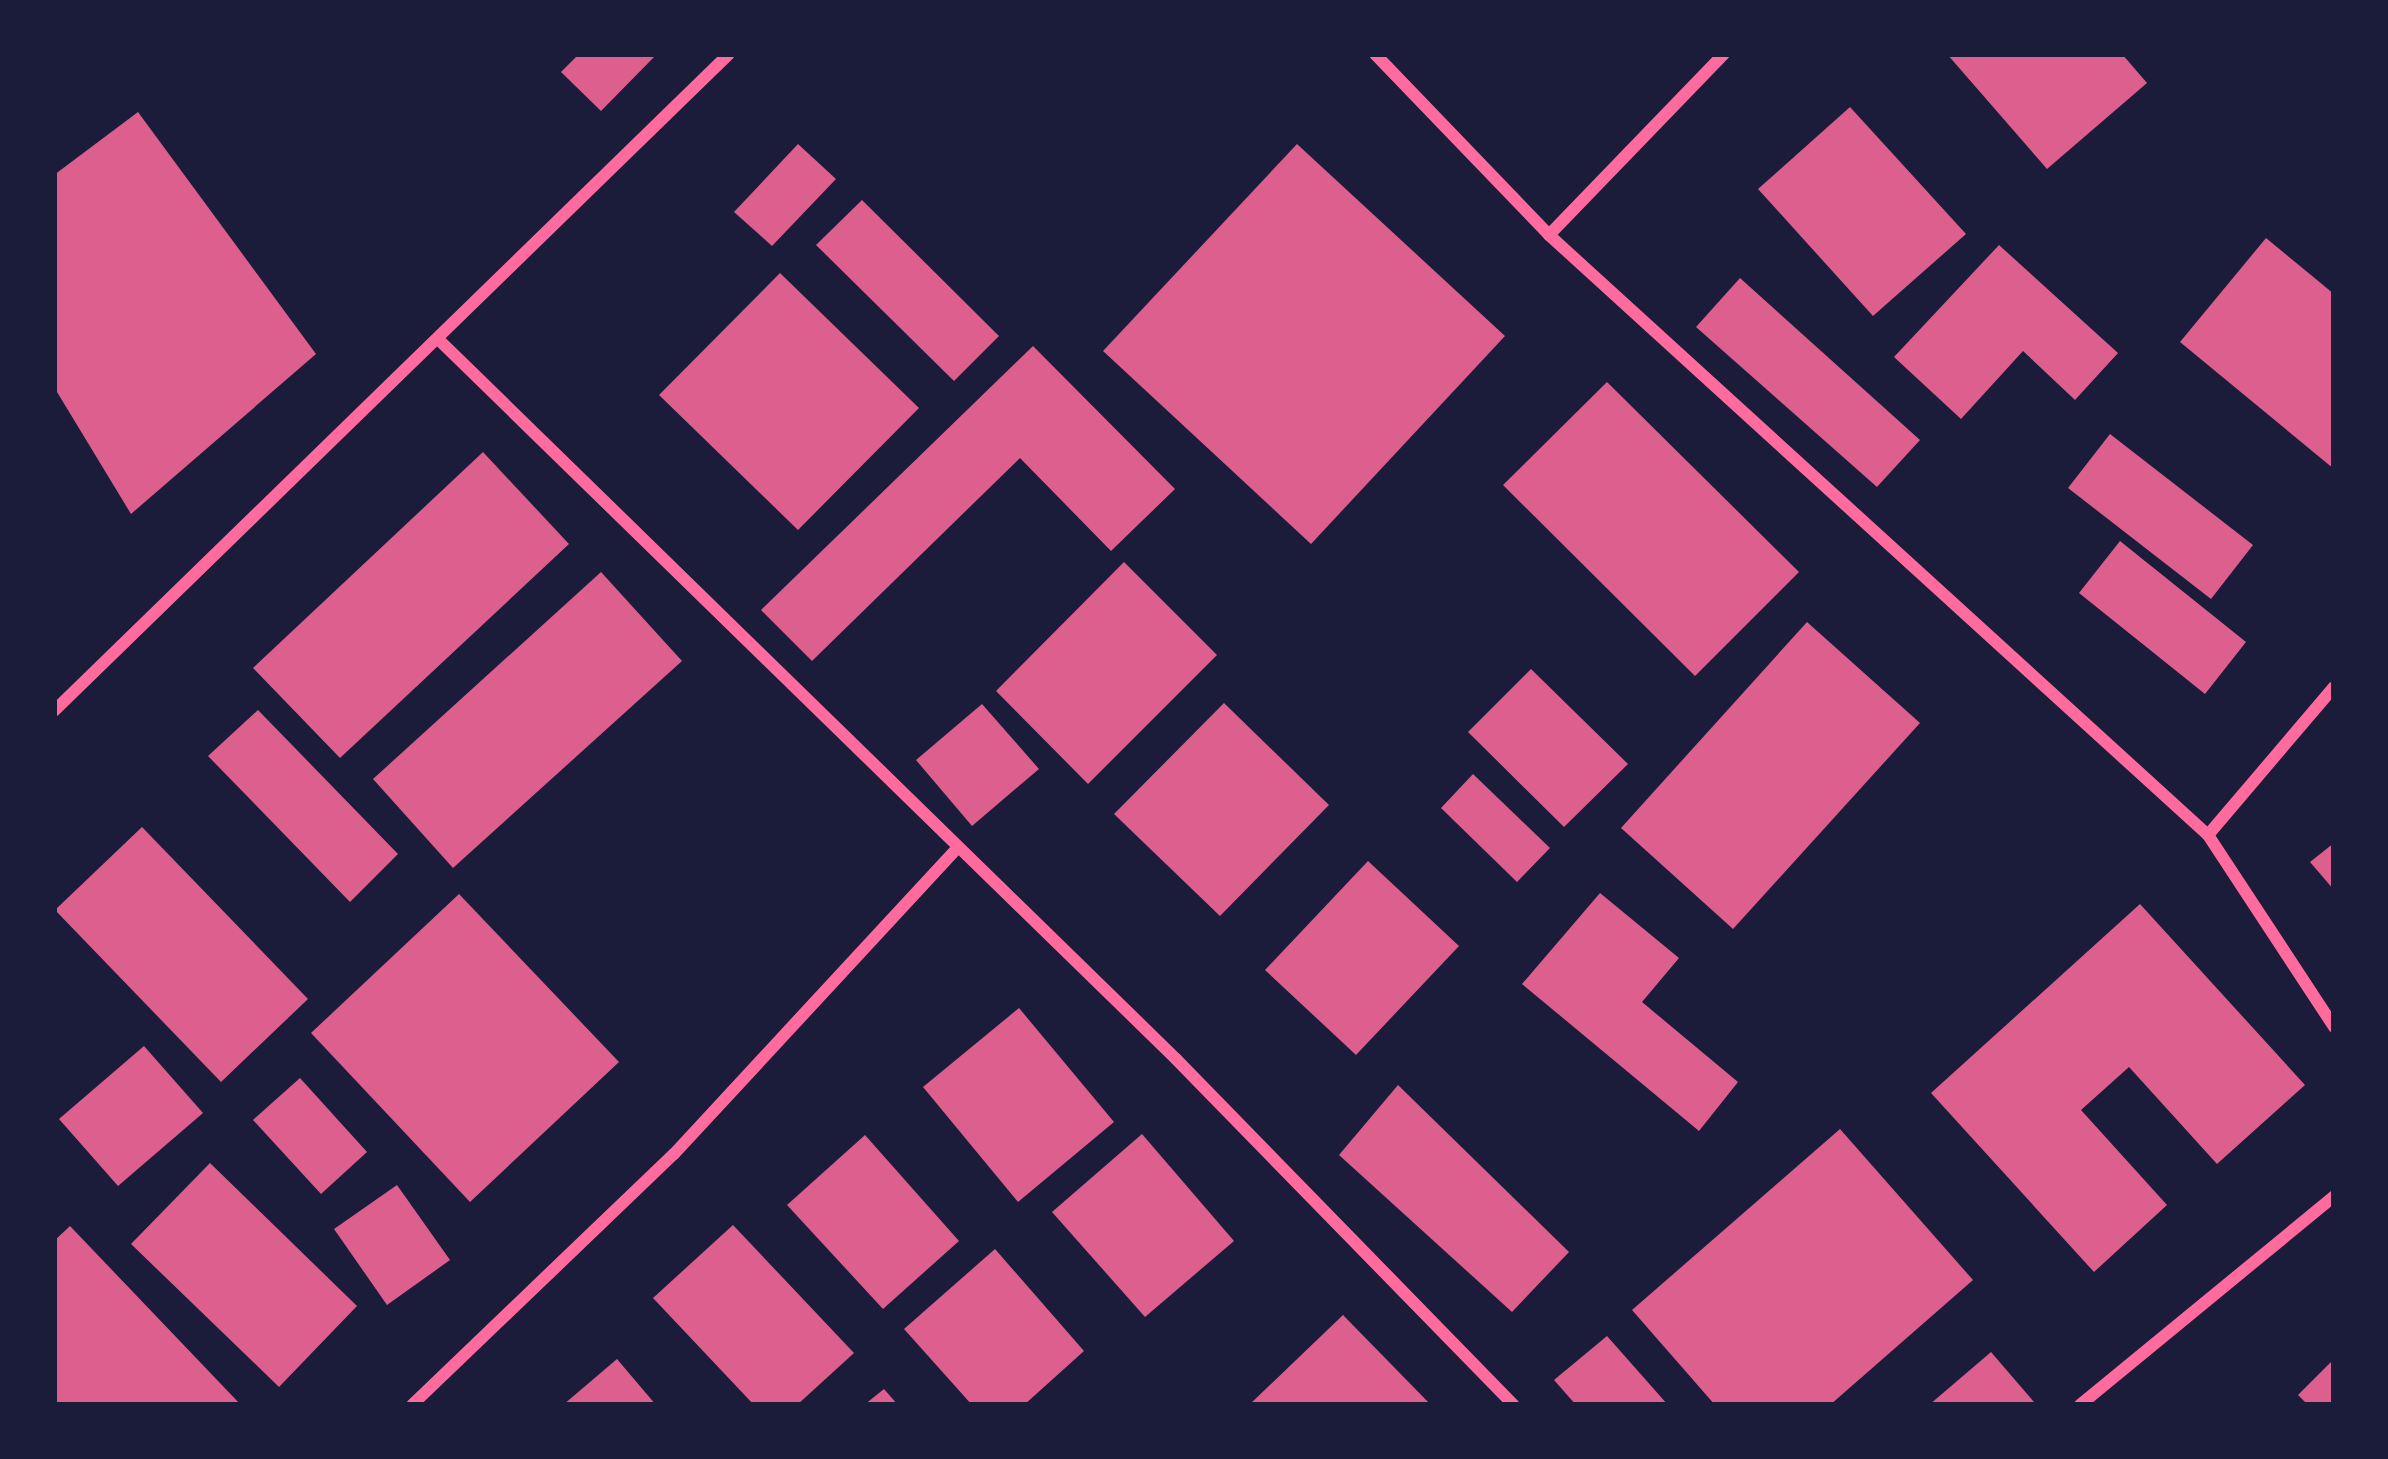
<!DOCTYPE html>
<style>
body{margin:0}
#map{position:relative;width:2388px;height:1459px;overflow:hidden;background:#1b1b3a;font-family:"Open Sans",sans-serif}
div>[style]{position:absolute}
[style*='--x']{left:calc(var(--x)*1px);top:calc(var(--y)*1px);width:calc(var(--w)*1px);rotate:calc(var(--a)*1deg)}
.building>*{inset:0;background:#dd5f8e}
.minor>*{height:12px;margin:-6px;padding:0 6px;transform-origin:6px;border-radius:6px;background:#ff6b9d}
span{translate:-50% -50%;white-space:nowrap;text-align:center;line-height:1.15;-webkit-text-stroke:9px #1b1b3a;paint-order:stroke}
.frame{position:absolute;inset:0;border:57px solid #1b1b3a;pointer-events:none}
</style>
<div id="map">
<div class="building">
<div style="clip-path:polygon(579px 54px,657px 54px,601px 111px,561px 72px)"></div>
<div style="clip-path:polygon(1947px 54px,2122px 54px,2147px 83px,2047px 169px)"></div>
<div style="clip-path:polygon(1850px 107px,1966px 234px,1873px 316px,1758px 189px)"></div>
<div style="clip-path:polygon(138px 112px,316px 354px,131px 514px,54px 387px,54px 175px)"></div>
<div style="clip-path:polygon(798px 144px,836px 179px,772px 246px,734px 212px)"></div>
<div style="clip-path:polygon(1297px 144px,1505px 336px,1311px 544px,1103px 351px)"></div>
<div style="clip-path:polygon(862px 200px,999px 336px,954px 381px,816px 245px)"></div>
<div style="clip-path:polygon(2266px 238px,2334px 294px,2334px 469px,2180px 342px)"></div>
<div style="clip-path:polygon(1999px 245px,2118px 353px,2075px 400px,2023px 351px,1961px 419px,1894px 357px)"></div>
<div style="clip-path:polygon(780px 273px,919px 408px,798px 530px,659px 395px)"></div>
<div style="clip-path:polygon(1740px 278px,1920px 440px,1877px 487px,1696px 327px)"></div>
<div style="clip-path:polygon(1033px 346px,1175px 489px,1111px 551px,1020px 458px,812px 661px,761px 610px)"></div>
<div style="clip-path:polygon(1607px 382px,1799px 572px,1695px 676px,1503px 485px)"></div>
<div style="clip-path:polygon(2110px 434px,2253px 545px,2211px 599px,2068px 488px)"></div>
<div style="clip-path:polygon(483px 452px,569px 544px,340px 758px,253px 668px)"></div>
<div style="clip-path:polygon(2120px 541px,2246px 642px,2205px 694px,2079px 593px)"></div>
<div style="clip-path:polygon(1124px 562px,1217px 655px,1088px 784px,996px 691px)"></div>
<div style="clip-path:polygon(601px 572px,682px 661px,453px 868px,373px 779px)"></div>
<div style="clip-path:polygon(1807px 622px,1920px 723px,1733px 929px,1621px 828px)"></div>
<div style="clip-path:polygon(1531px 669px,1628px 764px,1564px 827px,1468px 732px)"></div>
<div style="clip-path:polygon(1224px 703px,1329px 805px,1220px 916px,1114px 814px)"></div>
<div style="clip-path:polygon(982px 704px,1039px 769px,972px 826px,916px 760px)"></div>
<div style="clip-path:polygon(258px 710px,398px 854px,350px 902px,208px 756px)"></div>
<div style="clip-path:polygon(1473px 774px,1550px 848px,1517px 882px,1441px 808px)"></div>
<div style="clip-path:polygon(142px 827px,308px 999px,221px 1082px,55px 910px)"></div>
<div style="clip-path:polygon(2334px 843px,2334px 890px,2310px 862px)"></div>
<div style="clip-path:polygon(1368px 861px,1459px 946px,1356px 1055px,1265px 970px)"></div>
<div style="clip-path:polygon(1600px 893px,1679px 958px,1642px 1002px,1738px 1082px,1699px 1131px,1522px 984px)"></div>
<div style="clip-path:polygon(459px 894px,619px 1062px,470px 1202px,311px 1033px)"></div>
<div style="clip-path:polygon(2140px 904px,2305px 1085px,2217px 1164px,2129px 1067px,2081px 1110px,2167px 1205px,2094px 1272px,1931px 1093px)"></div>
<div style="clip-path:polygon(1019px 1008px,1114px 1122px,1018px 1202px,923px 1087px)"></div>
<div style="clip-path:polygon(144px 1046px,203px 1113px,118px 1186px,59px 1119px)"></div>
<div style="clip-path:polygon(300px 1078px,367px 1152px,321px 1194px,253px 1120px)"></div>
<div style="clip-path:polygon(1398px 1085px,1569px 1252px,1512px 1312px,1339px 1155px)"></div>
<div style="clip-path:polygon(1840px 1129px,1973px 1280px,1830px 1405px,1715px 1405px,1632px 1310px)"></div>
<div style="clip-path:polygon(1142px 1134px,1234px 1241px,1145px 1317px,1052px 1212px)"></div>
<div style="clip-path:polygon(865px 1135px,959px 1241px,883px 1309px,787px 1205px)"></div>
<div style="clip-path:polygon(210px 1163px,357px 1306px,279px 1387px,131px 1244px)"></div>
<div style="clip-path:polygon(397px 1185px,450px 1260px,387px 1305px,334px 1229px)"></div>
<div style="clip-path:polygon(733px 1225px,854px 1353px,797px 1405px,754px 1405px,653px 1298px)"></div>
<div style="clip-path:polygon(70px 1226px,241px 1405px,54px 1405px,54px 1241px)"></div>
<div style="clip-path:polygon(995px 1249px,1084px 1351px,1024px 1405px,972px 1405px,904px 1329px)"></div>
<div style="clip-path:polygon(1343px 1315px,1431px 1405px,1249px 1405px)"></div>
<div style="clip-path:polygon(1607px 1336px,1668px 1405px,1576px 1405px,1554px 1380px)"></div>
<div style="clip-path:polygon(1991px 1352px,2034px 1402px,1929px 1405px)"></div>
<div style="clip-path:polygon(617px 1359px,656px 1405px,563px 1405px)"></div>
<div style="clip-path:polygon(2334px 1359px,2334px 1405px,2308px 1405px,2298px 1395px)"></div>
<div style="clip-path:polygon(884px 1389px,898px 1405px,864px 1405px)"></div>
</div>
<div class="minor">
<div style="--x:1375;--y:54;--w:251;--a:46.1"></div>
<div style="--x:1549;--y:235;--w:891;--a:42.32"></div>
<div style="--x:2208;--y:835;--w:230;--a:56.7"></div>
<div style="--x:1549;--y:235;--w:252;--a:-46"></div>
<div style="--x:438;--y:339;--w:1031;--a:44.29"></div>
<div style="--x:1176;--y:1059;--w:484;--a:45.7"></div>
<div style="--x:54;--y:711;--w:942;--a:-44.23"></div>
<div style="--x:2208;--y:835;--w:194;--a:-49.6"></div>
<div style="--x:412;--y:1405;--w:363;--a:-43.8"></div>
<div style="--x:674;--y:1154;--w:415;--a:-47.2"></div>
<div style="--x:2080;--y:1405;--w:329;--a:-39.4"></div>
</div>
<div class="frame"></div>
</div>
